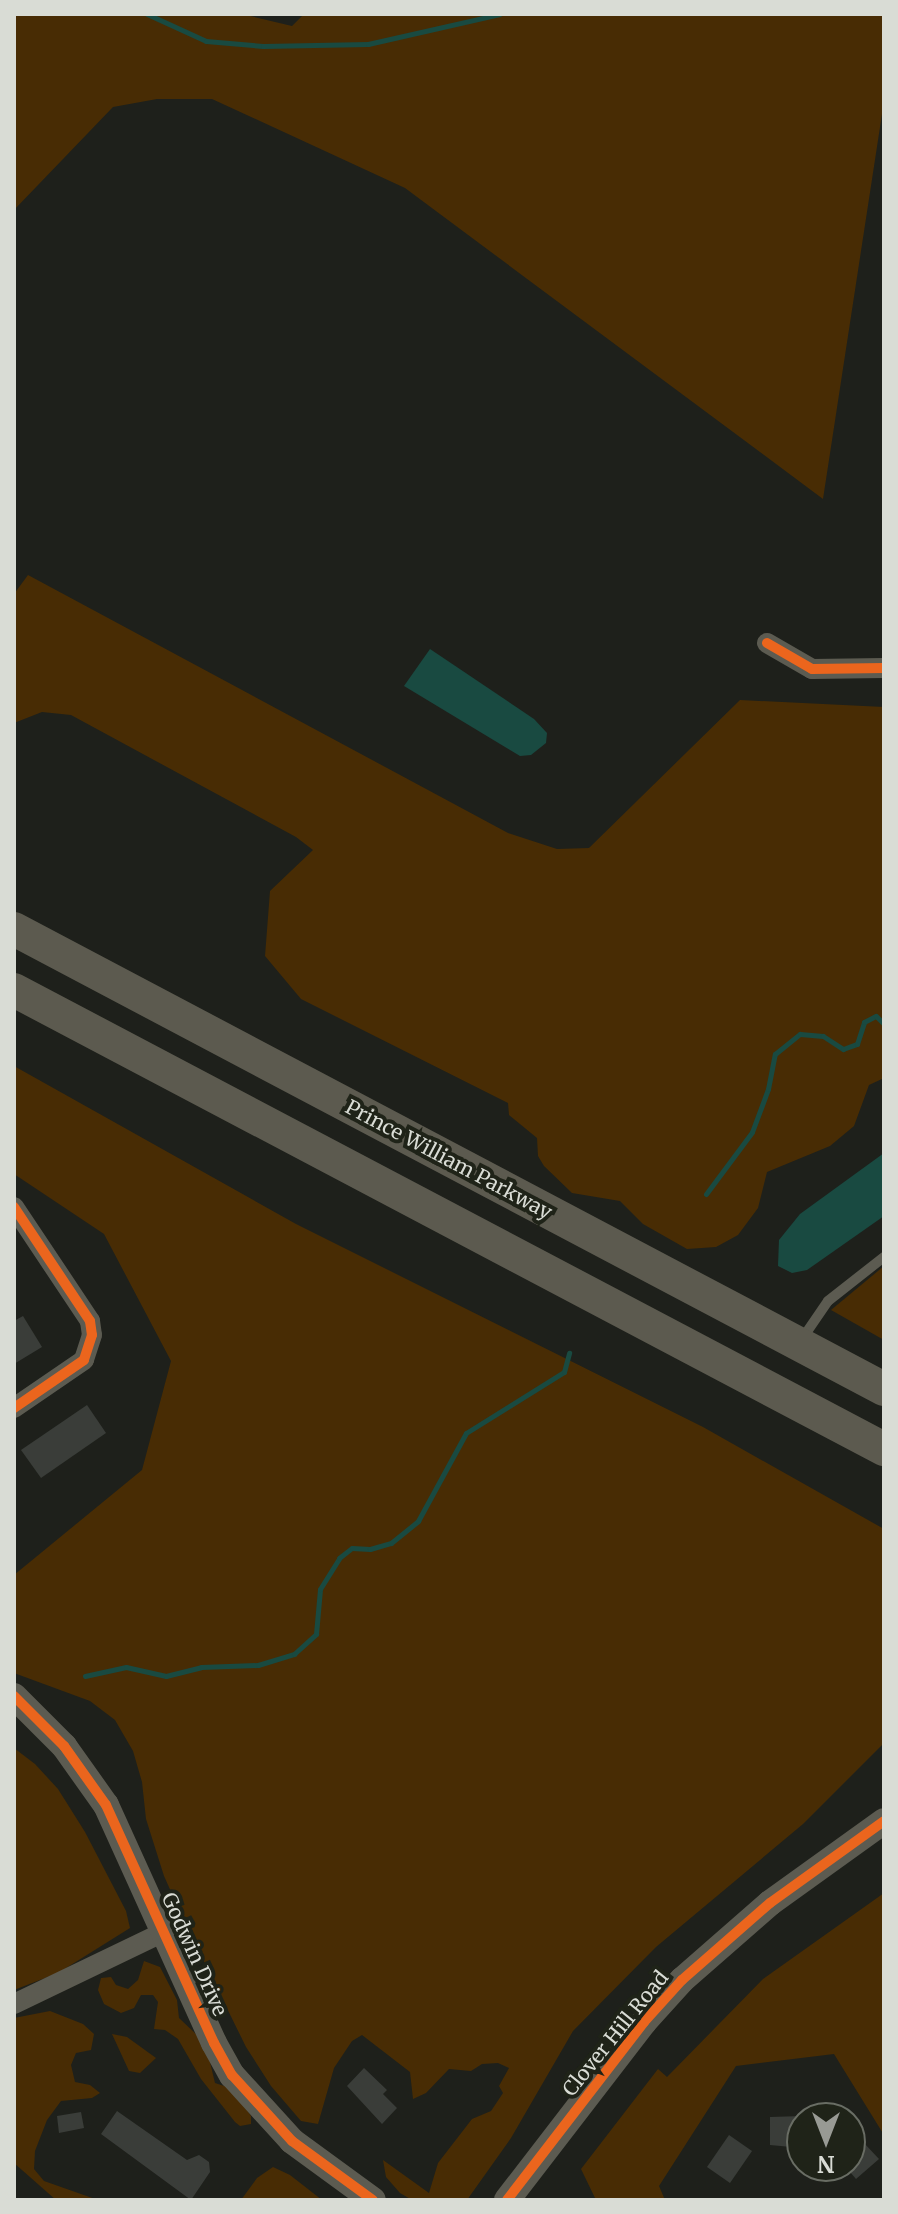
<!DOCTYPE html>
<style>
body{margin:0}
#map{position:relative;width:898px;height:2214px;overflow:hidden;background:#1e201b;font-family:Merriweather,serif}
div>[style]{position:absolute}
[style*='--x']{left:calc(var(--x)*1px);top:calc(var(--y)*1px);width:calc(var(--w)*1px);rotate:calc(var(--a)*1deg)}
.green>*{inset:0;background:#482c04}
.water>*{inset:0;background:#194a41}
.stream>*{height:5px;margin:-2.5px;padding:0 2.5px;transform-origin:2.5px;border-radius:2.5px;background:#194a41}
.building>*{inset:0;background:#3a3d39}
.service>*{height:10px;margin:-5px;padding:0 5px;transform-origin:5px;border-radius:5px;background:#5c5b51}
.minor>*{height:20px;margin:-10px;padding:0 10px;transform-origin:10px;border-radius:10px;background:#5c5b51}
.tertiary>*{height:26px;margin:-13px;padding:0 13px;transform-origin:13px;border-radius:13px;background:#5c5b51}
.trunk>*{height:34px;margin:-17px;padding:0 17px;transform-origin:17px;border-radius:17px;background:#5c5a4f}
.cycleway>*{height:10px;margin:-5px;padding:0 5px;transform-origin:5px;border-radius:5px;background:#eb651d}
span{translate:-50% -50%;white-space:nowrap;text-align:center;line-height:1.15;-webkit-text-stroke:8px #1f2318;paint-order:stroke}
.street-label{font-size:20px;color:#d9dcd5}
.frame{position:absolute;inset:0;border:16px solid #d9dcd5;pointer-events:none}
.north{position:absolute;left:786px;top:2102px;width:80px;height:80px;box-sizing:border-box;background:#1f2318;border:2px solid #696d64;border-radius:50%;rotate:180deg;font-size:22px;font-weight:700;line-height:32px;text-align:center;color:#d9dcd5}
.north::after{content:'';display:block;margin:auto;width:28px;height:36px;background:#989a94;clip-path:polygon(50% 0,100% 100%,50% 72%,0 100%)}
</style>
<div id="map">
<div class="green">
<div style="clip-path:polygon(14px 14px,242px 14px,292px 26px,304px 14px,884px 14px,884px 101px,823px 499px,405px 188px,212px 99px,157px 99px,113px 107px,14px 210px)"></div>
<div style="clip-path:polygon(28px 575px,508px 833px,557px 849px,589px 848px,740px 700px,884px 707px,884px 1078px,869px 1085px,854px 1126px,830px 1146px,767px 1172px,758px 1208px,738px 1235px,716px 1247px,687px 1249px,643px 1224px,620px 1201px,572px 1193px,544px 1166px,538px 1156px,537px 1138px,509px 1115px,508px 1103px,301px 999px,265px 956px,270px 891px,313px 850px,296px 837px,71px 715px,42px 712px,14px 723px,14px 594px)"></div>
<div style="clip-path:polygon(14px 1066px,296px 1224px,703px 1427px,884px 1529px,884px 1743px,803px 1824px,656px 1947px,573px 2031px,511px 2138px,467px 2200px,412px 2200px,400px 2193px,386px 2177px,383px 2160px,429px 2193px,438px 2163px,472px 2119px,491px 2111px,503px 2093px,499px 2086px,509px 2068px,498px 2063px,482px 2064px,471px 2071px,449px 2069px,426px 2093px,413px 2099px,410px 2072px,362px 2035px,352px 2041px,334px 2068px,318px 2124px,301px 2121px,271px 2086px,246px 2047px,186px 1925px,164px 1876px,146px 1819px,142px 1782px,133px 1751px,115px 1720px,90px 1701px,14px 1673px,14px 1575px,142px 1470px,171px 1361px,104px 1234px,14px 1174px)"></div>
<div style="clip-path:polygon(884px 1266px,884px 1340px,831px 1310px)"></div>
<div style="clip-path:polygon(14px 1748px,35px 1764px,58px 1789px,85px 1832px,126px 1911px,130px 1928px,58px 1973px,14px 1990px)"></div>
<div style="clip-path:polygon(884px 1893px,884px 2135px,834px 2054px,736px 2066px,659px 2186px,665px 2200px,596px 2200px,581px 2169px,658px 2069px,667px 2077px,763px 1979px)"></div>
<div style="clip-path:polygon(144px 1961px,160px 1967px,177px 2000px,179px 2018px,198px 2036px,209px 2058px,215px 2083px,233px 2089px,251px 2116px,251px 2124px,240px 2126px,235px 2122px,201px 2079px,178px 2039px,165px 2030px,154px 2029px,158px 2002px,153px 1995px,141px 1995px,134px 2008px,121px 2013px,104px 2004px,98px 1990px,101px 1978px,111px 1977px,116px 1985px,128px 1989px,138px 1980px)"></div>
<div style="clip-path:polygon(50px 2011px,83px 2024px,94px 2034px,91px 2050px,76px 2053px,71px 2065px,75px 2082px,90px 2085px,100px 2093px,92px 2098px,61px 2101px,47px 2120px,35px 2151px,34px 2169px,44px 2181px,98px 2200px,56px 2200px,14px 2163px,14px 2018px)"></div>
<div style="clip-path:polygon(112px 2034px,127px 2037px,156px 2058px,140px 2073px,129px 2071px)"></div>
<div style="clip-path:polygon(273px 2167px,290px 2175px,322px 2200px,241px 2200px,257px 2178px)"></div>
</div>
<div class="water">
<div style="clip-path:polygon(430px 649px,534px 719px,547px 733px,546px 743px,531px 755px,520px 756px,404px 686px)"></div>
<div style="clip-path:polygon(884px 1153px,884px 1216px,807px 1270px,792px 1273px,778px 1266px,779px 1240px,800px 1214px)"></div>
</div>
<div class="stream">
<div style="--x:147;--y:14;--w:65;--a:24.6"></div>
<div style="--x:206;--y:41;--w:57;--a:5"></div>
<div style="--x:263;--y:46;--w:105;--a:-1.1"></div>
<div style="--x:368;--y:44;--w:135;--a:-12.8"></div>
<div style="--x:706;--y:1194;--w:77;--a:-53.4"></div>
<div style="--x:752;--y:1132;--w:46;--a:-69.6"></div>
<div style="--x:768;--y:1089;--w:36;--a:-79"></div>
<div style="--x:775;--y:1054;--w:32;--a:-39"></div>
<div style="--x:800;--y:1034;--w:23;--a:5"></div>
<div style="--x:823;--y:1036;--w:24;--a:33"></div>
<div style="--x:843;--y:1049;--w:15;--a:-20"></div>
<div style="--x:857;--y:1044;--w:23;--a:-72"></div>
<div style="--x:864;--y:1022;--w:13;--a:-27"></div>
<div style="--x:876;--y:1016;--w:11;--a:45"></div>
<div style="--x:85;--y:1676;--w:42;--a:-12.4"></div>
<div style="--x:126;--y:1667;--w:41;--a:12.7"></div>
<div style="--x:166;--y:1676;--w:36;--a:-14"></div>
<div style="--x:201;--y:1667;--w:57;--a:-2"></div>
<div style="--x:258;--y:1665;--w:38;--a:-17"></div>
<div style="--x:294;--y:1654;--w:30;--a:-42"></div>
<div style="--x:316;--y:1634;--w:45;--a:-84.9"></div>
<div style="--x:320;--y:1589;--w:36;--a:-58"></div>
<div style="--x:339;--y:1558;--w:16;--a:-38"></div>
<div style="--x:352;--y:1548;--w:18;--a:3"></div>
<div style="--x:370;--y:1549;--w:22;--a:-16"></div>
<div style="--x:391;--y:1543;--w:35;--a:-39"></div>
<div style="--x:418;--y:1521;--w:100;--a:-61.4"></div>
<div style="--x:466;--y:1433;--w:115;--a:-31.9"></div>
<div style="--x:564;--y:1372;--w:20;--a:-75"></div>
</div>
<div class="building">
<div style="clip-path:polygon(23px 1316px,42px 1347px,14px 1364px,14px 1321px)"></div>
<div style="clip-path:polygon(87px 1405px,106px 1433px,41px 1478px,21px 1450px)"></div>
<div style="clip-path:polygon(364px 2068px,387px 2090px,383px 2094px,397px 2108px,382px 2124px,347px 2086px)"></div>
<div style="clip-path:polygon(117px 2111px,187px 2160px,199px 2155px,209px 2162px,210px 2172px,191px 2200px,101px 2134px)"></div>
<div style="clip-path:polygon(81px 2112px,84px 2128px,59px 2133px,57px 2116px)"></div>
<div style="clip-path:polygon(802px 2116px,802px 2148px,770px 2145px,770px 2117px)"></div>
<div style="clip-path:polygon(850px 2128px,879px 2159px,856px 2179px,850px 2172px)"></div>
<div style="clip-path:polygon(729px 2135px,752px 2151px,730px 2183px,707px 2167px)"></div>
</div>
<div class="service">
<div style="--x:802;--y:1339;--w:46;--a:-55.6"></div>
<div style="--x:828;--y:1301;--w:71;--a:-38.2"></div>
</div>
<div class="minor">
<div style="--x:767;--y:643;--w:52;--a:30"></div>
<div style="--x:812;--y:669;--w:72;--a:-0.8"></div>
<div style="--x:14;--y:1207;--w:137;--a:56.3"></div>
<div style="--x:90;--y:1321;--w:14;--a:82"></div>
<div style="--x:92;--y:1335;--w:26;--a:108"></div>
<div style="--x:84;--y:1360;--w:85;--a:145.6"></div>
<div style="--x:14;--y:2004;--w:169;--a:-25.7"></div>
</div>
<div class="tertiary">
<div style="--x:14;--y:1696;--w:71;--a:45"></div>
<div style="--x:64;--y:1746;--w:72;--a:54.6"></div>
<div style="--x:106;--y:1805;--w:261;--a:65.6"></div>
<div style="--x:214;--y:2043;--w:37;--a:61"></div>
<div style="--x:232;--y:2075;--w:89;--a:47.7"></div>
<div style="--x:292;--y:2141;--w:100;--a:36.1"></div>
<div style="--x:507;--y:2200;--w:225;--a:-52.4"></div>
<div style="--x:644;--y:2022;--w:57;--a:-47.9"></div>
<div style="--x:682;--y:1980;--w:117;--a:-41.2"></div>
<div style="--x:770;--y:1903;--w:140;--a:-35.7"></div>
</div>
<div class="trunk">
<div style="--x:14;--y:929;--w:984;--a:27.87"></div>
<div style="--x:14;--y:990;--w:984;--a:27.82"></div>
</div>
<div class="cycleway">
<div style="--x:767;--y:643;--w:52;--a:30"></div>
<div style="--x:812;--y:669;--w:72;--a:-0.8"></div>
<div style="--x:14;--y:1207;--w:137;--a:56.3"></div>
<div style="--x:90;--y:1321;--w:14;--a:82"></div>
<div style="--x:92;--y:1335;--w:26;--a:108"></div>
<div style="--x:84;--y:1360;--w:85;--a:145.6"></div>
<div style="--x:14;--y:1696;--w:71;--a:45"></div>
<div style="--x:64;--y:1746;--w:72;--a:54.6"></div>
<div style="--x:106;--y:1805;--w:261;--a:65.6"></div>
<div style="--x:214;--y:2043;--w:37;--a:61"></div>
<div style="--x:232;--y:2075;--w:89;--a:47.7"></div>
<div style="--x:292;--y:2141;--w:100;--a:36.1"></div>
<div style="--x:507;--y:2200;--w:225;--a:-52.4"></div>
<div style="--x:644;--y:2022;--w:57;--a:-47.9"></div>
<div style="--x:682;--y:1980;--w:117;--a:-41.2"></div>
<div style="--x:770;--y:1903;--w:140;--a:-35.7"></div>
</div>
<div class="street-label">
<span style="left:449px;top:1159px;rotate:28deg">Prince William Parkway</span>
<span style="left:195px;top:1954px;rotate:66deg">Godwin Drive</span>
<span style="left:615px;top:2033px;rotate:-51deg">Clover Hill Road</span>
</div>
<div class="frame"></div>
<div class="north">N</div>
</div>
